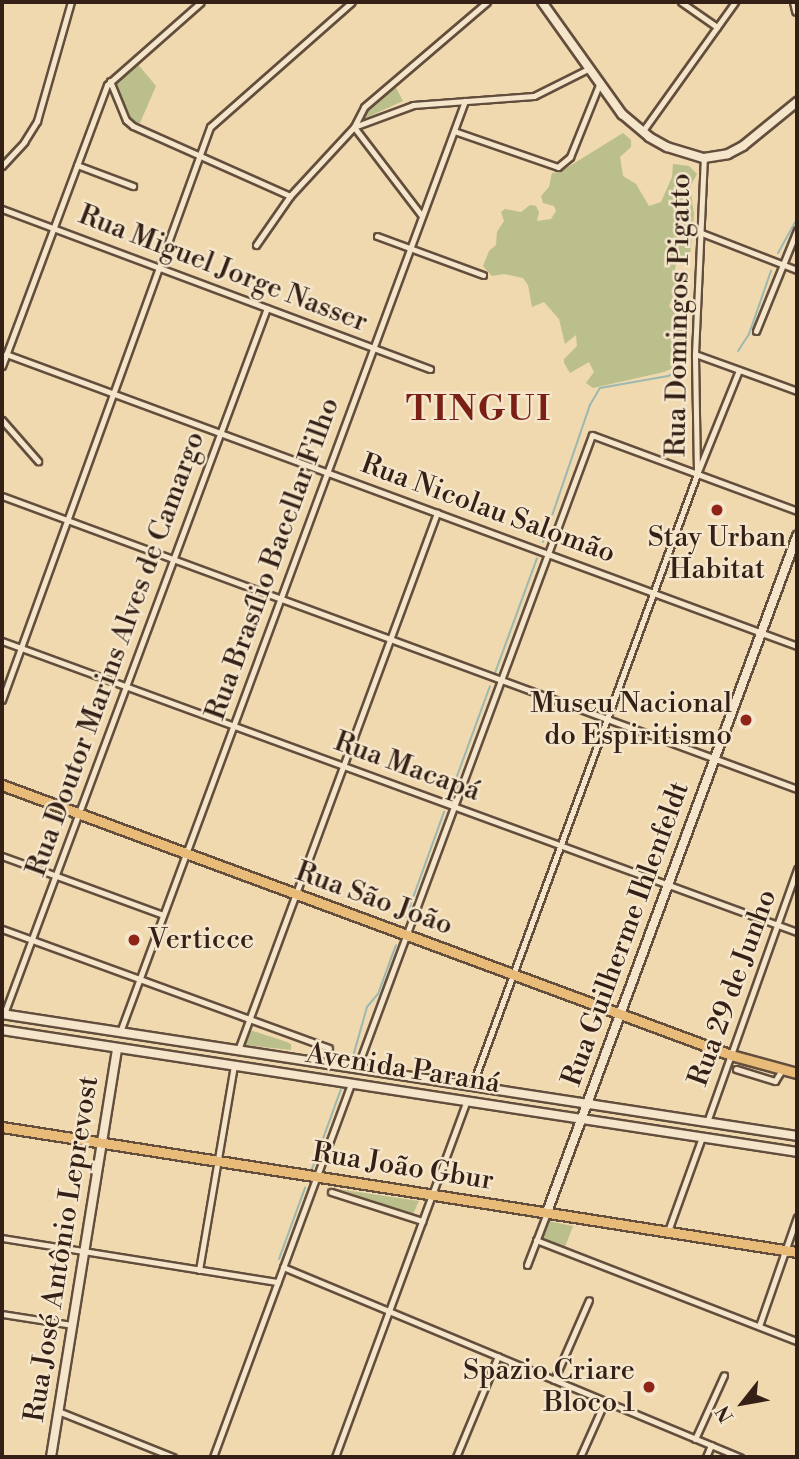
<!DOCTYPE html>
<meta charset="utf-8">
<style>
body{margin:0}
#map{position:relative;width:799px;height:1459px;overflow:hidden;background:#f0d8af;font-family:"Libre Bodoni",serif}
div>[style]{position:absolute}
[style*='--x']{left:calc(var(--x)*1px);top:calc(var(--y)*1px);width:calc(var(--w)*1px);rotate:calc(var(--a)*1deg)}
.green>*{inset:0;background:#babf8b}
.stream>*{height:2px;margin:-1px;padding:0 1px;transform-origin:1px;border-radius:1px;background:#9bb9b1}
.roads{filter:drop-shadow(2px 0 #634e3d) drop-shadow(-2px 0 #634e3d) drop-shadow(0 2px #634e3d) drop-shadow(0 -2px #634e3d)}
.street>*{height:5px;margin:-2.5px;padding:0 2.5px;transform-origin:2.5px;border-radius:2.5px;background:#f5e6cb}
.secondary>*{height:8px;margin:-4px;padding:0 4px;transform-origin:4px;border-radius:4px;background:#f5e6cb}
.primary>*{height:9px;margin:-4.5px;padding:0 4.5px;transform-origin:4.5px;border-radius:4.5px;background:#e8bc78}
.dots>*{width:19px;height:19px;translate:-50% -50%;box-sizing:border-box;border:4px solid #f5e6cb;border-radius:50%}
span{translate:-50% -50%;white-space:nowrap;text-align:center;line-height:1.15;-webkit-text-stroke:5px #f5e6cb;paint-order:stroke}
.street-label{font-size:28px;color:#342017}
.poi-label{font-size:28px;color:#342017}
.right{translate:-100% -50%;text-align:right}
.left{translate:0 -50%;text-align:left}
.district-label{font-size:35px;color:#7a1f14;font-weight:700;letter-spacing:2px}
.frame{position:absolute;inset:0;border:4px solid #342017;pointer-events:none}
.north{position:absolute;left:708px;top:1368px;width:70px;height:70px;-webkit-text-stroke:5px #f5e6cb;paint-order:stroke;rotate:239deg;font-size:19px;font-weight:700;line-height:28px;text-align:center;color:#342017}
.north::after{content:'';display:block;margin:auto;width:24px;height:32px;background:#342017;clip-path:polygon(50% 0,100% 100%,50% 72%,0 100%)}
</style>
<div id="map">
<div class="green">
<div style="clip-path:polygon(136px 62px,156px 86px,139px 125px,129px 117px,114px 82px)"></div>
<div style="clip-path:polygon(394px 84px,403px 101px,361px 120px,368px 108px)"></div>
<div style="clip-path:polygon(623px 133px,631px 140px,631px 147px,620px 157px,623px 176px,636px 184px,649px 206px,661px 202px,672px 177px,673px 164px,689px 166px,697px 174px,690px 187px,694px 214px,690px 257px,676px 264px,674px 274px,678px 285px,669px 306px,685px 327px,687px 351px,675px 367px,664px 372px,593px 388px,586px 383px,594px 372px,589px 362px,570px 373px,564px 363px,564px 359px,577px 346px,576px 335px,565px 344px,559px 319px,544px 302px,532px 307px,528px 285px,523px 278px,504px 274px,492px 276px,483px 266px,489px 251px,496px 245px,497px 232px,504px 221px,501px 212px,505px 209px,521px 212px,530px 205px,536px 206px,539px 212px,537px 221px,551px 219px,556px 211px,554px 206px,543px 203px,541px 196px,549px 187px,552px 173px,560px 172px)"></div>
<div style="clip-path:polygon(250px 1030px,287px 1042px,291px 1044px,291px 1050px,246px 1045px)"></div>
<div style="clip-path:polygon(338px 1189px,419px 1201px,413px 1214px)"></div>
<div style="clip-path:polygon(548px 1221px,573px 1226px,565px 1247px,542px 1238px)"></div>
</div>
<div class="stream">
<div style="--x:778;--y:253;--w:39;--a:-61"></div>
<div style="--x:738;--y:351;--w:20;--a:-57"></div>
<div style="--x:749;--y:334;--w:67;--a:-70.8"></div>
<div style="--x:543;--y:542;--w:145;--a:-71.1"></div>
<div style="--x:590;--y:405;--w:20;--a:-60"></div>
<div style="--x:600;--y:388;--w:69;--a:-10"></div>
<div style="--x:668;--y:376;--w:14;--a:-25"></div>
<div style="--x:495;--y:673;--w:122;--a:-69.9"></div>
<div style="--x:449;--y:798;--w:119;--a:-69.9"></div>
<div style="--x:406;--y:917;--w:112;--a:-70.1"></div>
<div style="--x:352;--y:1060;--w:55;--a:-74.2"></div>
<div style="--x:367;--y:1007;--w:17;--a:-50"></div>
<div style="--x:378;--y:994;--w:52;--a:-69.8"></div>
<div style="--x:312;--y:1169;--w:85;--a:-70.1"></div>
<div style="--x:279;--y:1259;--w:76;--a:-69.9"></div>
</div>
<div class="roads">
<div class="street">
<div style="--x:681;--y:2;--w:44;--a:34.8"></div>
<div style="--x:110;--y:81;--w:42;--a:67.7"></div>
<div style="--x:126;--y:120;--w:9;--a:41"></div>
<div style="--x:133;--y:126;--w:172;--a:24"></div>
<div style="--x:454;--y:131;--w:110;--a:19.1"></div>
<div style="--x:558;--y:167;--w:16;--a:-40"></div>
<div style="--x:570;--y:157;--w:78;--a:-68.1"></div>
<div style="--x:642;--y:132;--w:160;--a:-54.4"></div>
<div style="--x:77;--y:165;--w:60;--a:20.6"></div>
<div style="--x:2;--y:166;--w:33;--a:-47"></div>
<div style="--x:24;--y:142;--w:25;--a:-58"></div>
<div style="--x:37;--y:121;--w:124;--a:-74.1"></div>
<div style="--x:2;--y:209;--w:457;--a:20.5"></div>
<div style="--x:422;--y:216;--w:112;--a:-127.4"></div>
<div style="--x:354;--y:127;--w:63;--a:-20.4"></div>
<div style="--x:413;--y:105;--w:121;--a:-4.3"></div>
<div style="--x:534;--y:96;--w:60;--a:-26.6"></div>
<div style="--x:699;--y:232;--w:105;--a:21.2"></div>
<div style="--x:377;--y:236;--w:113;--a:20.2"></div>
<div style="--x:256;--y:245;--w:60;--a:-55.2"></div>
<div style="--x:290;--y:196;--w:94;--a:-47.2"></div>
<div style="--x:354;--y:127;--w:22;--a:-63"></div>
<div style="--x:364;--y:107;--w:162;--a:-40.5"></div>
<div style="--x:756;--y:331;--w:109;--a:-67.9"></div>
<div style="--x:6;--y:354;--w:843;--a:20.26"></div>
<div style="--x:695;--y:354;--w:109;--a:19.9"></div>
<div style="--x:2;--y:366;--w:300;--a:-69.5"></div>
<div style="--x:107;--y:85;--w:125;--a:-41.4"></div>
<div style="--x:2;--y:420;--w:55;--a:48.7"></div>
<div style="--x:697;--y:471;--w:117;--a:-91"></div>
<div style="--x:695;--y:354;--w:196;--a:-87.4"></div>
<div style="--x:2;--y:496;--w:847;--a:20.23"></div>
<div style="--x:2;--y:641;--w:847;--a:20.1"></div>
<div style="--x:2;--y:700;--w:610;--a:-70.05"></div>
<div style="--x:210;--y:127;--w:189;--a:-41.4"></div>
<div style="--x:2;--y:856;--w:171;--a:20.1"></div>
<div style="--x:2;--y:929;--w:348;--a:20"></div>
<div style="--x:4;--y:1014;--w:753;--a:-69.57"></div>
<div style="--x:120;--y:1032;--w:993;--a:-69.67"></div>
<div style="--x:238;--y:1050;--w:573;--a:-69.67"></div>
<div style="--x:357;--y:1068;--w:675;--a:-69.63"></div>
<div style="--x:592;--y:435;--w:219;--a:20.3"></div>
<div style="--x:736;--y:1069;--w:41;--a:17.1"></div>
<div style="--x:775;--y:1081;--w:13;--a:-58"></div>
<div style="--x:472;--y:1086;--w:652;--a:-69.81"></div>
<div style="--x:697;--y:474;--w:112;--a:-68"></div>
<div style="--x:707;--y:1122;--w:269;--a:-70.4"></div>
<div style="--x:331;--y:1192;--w:96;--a:17.7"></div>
<div style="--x:668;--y:1231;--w:100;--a:-70.1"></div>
<div style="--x:2;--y:1238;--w:279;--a:9.1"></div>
<div style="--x:536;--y:1240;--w:280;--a:21.2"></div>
<div style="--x:527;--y:1265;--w:56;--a:-69"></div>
<div style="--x:283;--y:1267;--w:495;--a:22.6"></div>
<div style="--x:199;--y:1270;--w:207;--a:-80.3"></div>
<div style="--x:2;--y:1314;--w:71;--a:8.9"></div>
<div style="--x:759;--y:1326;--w:115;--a:-70.8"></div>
<div style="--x:554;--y:1380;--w:87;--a:-66.4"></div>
<div style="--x:58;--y:1411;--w:124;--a:21.8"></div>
<div style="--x:695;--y:1439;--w:70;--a:-65.6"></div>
<div style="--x:213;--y:1457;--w:398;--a:-69.7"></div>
<div style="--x:335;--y:1457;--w:378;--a:-69.7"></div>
<div style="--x:456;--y:1457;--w:109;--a:-67.4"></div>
<div style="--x:580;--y:1457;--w:61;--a:-65.9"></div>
<div style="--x:706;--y:1457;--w:13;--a:-67"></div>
</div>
<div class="secondary">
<div style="--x:542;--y:2;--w:138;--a:54.5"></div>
<div style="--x:622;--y:114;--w:35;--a:40"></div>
<div style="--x:649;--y:137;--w:21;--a:29"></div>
<div style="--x:667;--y:147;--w:39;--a:17"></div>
<div style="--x:704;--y:158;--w:24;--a:-9"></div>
<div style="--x:728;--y:154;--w:17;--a:-28"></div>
<div style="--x:743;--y:146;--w:70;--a:-39.2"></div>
<div style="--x:795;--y:2;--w:9;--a:77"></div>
<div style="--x:2;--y:1014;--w:804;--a:8.72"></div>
<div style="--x:2;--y:1030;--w:804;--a:8.72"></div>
<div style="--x:547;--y:1212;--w:721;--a:-69.7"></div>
<div style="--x:51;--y:1457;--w:414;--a:-80.8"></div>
</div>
<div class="primary">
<div style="--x:2;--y:785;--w:777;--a:20.32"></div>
<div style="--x:731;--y:1055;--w:68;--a:15.3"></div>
<div style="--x:2;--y:1127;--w:805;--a:8.94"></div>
</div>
</div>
<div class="dots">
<div style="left:717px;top:510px;background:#8f2418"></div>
<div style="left:746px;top:720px;background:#8f2418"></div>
<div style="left:134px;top:940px;background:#8f2418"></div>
<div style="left:649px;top:1387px;background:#8f2418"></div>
</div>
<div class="street-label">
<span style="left:223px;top:269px;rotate:21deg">Rua Miguel Jorge Nasser</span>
<span style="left:679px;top:315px;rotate:-89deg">Rua Domingos Pigatto</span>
<span style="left:488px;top:509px;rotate:20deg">Rua Nicolau Salomão</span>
<span style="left:273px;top:559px;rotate:-70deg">Rua Brasílio Bacellar Filho</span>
<span style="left:116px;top:654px;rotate:-70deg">Rua Doutor Marins Alves de Camargo</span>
<span style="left:407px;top:767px;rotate:20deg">Rua Macapá</span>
<span style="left:374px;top:899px;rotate:20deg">Rua São João</span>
<span style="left:626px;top:934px;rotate:-70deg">Rua Guilherme Ihlenfeldt</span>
<span style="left:733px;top:988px;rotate:-70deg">Rua 29 de Junho</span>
<span style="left:403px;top:1069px;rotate:9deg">Avenida Paraná</span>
<span style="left:403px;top:1167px;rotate:9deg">Rua João Gbur</span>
<span style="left:62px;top:1249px;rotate:-81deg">Rua José Antônio Leprevost</span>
</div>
<div class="poi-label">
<span style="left:717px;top:554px">Stay Urban<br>Habitat</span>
<span class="right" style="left:732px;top:720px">Museu Nacional<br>do Espiritismo</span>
<span class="left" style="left:148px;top:940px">Verticce</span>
<span class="right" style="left:635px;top:1387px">Spazio Criare<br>Bloco 1</span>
</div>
<div class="district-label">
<span style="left:479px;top:410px">TINGUI</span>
</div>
<div class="frame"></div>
<div class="north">N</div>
</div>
